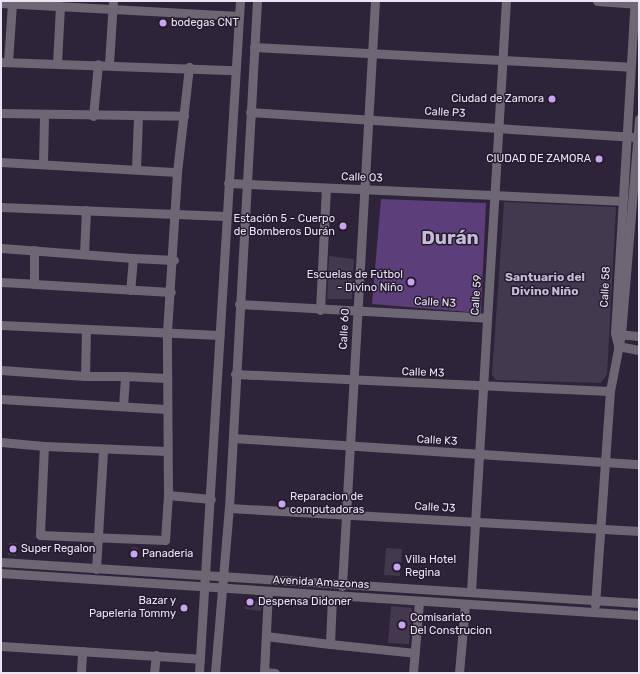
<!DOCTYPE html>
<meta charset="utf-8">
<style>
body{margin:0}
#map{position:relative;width:640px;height:674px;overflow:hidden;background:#2e2439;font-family:Rubik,sans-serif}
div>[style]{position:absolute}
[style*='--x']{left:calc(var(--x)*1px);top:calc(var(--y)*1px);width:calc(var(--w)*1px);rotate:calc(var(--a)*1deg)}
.green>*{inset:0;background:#5c3e7a}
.building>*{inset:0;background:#43394f}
.minor>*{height:9px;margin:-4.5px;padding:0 4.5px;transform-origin:4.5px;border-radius:4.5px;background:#6c6772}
.dots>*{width:11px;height:11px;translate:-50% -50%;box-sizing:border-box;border:2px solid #241b2f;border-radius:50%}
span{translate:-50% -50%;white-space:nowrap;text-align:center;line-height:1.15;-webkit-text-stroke:3px #241b2f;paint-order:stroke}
.poi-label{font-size:11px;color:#ebe5f3}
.left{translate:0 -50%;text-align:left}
.right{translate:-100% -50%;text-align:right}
.street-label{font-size:11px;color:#ebe5f3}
.neighbourhood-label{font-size:12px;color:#c6bbd6;font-weight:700}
.town-label{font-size:19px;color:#c6bbd6;font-weight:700}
.frame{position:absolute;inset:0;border:2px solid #ebe5f3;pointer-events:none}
</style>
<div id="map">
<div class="green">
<div style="clip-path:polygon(381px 199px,486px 203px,481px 313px,372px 304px)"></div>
</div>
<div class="building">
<div style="clip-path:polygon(504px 202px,616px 207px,607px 374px,601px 383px,496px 380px,492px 375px)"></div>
<div style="clip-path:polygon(329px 256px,354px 259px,352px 299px,327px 299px)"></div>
<div style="clip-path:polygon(9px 543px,17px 543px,16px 556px,8px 555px)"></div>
<div style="clip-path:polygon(132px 547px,138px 548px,137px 560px,130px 559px)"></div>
<div style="clip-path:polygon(386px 548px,402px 549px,400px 576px,384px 575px)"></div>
<div style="clip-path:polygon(246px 601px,262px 602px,261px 611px,245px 609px)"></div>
<div style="clip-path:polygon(391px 606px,412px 608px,409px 644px,388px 643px)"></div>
</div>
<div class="minor">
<div style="--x:597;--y:1;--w:42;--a:4.1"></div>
<div style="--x:1;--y:3;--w:238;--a:3.1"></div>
<div style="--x:254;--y:47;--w:377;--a:3"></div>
<div style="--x:1;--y:62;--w:234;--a:2"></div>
<div style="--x:8;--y:62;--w:58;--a:-86.1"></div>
<div style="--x:57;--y:63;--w:57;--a:-87"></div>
<div style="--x:109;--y:64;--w:63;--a:-86.4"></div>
<div style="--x:250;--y:112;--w:390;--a:3.7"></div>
<div style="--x:1;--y:113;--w:183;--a:0.9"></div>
<div style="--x:93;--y:116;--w:52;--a:-84.5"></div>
<div style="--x:1;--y:162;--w:176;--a:3.3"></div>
<div style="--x:43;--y:164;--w:49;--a:-88.8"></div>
<div style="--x:136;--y:169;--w:53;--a:-87.8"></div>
<div style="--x:228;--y:183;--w:394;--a:2.6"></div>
<div style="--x:1;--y:207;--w:225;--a:2.3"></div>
<div style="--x:1;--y:248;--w:132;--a:4.3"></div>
<div style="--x:133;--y:258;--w:32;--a:95"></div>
<div style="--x:34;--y:250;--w:34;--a:90"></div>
<div style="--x:34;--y:284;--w:137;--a:3.3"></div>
<div style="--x:84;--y:254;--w:44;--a:-87.4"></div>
<div style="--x:133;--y:258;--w:41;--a:2.8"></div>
<div style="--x:1;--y:282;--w:33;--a:3"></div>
<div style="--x:239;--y:304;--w:248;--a:3.2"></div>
<div style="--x:320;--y:310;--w:121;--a:-87.2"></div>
<div style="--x:1;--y:325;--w:219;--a:2.6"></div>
<div style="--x:86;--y:329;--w:47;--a:91.2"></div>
<div style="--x:85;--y:376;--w:40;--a:0"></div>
<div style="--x:617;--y:334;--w:22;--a:5"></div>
<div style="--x:618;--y:345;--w:12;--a:-104"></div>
<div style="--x:615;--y:333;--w:333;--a:-86.6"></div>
<div style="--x:618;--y:346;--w:21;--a:11"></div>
<div style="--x:1;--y:370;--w:84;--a:4.1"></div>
<div style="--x:235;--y:374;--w:375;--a:2.6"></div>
<div style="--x:1;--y:399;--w:165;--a:3.5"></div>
<div style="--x:123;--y:406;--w:30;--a:-86"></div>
<div style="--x:125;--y:376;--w:41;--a:2.8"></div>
<div style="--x:233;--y:438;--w:407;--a:3.7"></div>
<div style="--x:1;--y:442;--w:43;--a:5.3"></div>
<div style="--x:167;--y:451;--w:123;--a:-177.7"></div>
<div style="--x:44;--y:446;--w:89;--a:92.6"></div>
<div style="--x:40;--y:535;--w:125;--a:2.3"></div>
<div style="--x:165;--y:540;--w:45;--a:-86.2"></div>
<div style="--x:168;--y:495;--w:163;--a:-90.4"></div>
<div style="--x:167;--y:332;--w:160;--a:-86.4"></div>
<div style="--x:177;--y:172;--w:106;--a:-83.5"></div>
<div style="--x:168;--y:495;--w:43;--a:5.3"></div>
<div style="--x:229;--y:508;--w:411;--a:3.2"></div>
<div style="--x:1;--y:562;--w:639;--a:3.68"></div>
<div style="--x:96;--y:569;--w:119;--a:-86.6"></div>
<div style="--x:1;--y:573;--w:639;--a:3.77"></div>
<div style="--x:342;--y:586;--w:586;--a:-86.77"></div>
<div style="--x:471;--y:591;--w:591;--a:-86.61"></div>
<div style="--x:595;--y:605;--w:215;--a:-86"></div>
<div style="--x:610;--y:391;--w:58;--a:-79.1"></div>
<div style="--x:621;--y:334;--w:216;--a:-85.2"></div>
<div style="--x:266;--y:636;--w:64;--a:7.1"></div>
<div style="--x:330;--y:644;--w:48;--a:-87.6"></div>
<div style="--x:330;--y:644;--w:85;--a:6"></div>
<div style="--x:1;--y:646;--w:199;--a:3.7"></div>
<div style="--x:264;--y:672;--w:11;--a:5"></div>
<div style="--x:81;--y:673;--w:22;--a:-87"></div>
<div style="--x:154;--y:673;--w:18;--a:-84"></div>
<div style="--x:199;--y:673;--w:673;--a:-86.51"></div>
<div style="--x:215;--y:673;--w:166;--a:-85.2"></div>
<div style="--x:229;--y:508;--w:508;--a:-86.84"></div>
<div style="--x:264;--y:673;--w:81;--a:-87.2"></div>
<div style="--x:413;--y:673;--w:72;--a:-85.2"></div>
<div style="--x:459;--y:673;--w:69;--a:-85"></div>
</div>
<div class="dots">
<div style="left:163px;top:23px;background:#c8a6ef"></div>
<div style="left:552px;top:99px;background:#c8a6ef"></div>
<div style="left:599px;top:159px;background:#c8a6ef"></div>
<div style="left:343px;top:226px;background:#c8a6ef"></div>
<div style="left:411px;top:282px;background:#c8a6ef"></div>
<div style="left:282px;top:504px;background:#c8a6ef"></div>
<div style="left:13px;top:549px;background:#c8a6ef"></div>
<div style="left:134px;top:554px;background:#c8a6ef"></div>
<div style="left:397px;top:567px;background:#c8a6ef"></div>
<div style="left:250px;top:602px;background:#c8a6ef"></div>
<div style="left:184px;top:608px;background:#c8a6ef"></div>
<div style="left:402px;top:625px;background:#c8a6ef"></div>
</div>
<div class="poi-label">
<span class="left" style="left:171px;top:23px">bodegas CNT</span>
<span class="right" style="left:544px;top:99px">Ciudad de Zamora</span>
<span class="right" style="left:591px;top:159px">CIUDAD DE ZAMORA</span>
<span class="right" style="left:335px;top:226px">Estación 5 - Cuerpo<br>de Bomberos Durán</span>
<span class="right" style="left:403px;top:282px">Escuelas de Fútbol<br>- Divino Niño</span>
<span class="left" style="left:290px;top:504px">Reparacion de<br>computadoras</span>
<span class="left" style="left:21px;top:549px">Super Regalon</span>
<span class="left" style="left:142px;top:554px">Panaderia</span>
<span class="left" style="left:405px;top:567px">Villa Hotel<br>Regina</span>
<span class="right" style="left:176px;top:608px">Bazar y<br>Papeleria Tommy</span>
<span class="left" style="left:258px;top:602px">Despensa Didoner</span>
<span class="left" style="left:410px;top:625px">Comisariato<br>Del Construcion</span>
</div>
<div class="street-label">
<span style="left:445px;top:113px;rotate:3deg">Calle P3</span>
<span style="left:362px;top:178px;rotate:2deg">Calle O3</span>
<span style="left:606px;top:287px;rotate:-87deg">Calle 58</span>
<span style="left:477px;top:295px;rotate:-86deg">Calle 59</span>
<span style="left:435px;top:303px;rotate:3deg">Calle N3</span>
<span style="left:345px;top:329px;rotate:-87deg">Calle 60</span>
<span style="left:423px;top:373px;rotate:2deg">Calle M3</span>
<span style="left:437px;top:441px;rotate:3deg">Calle K3</span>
<span style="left:435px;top:508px;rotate:3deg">Calle J3</span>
<span style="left:321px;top:583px;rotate:3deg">Avenida Amazonas</span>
</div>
<div class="neighbourhood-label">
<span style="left:545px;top:285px">Santuario del<br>Divino Niño</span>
</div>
<div class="town-label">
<span style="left:450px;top:238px">Durán</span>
</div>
<div class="frame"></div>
</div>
